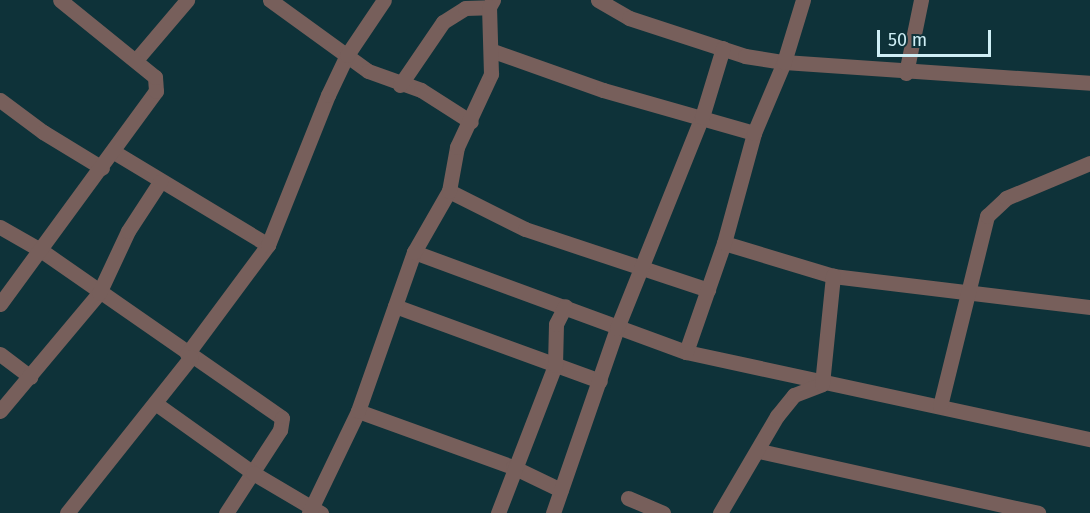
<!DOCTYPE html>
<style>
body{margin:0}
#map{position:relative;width:1090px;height:513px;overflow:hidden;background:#0e3239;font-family:"Fira Sans",sans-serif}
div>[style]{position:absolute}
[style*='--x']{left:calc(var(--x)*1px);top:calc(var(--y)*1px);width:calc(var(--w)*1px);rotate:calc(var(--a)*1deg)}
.minor>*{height:15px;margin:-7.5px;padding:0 7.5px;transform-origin:7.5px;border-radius:7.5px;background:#775f5b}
span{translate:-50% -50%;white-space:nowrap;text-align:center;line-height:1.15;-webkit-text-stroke:6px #0e3239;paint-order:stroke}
.scale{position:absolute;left:877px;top:30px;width:114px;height:27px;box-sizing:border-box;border:3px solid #cfeff6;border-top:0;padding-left:8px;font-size:18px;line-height:21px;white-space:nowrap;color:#cfeff6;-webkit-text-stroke:4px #0e3239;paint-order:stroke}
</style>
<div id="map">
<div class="minor">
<div style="--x:270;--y:0;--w:121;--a:35.9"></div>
<div style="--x:368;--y:71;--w:56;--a:19.7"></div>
<div style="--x:421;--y:90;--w:59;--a:32.6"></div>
<div style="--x:598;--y:0;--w:36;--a:30"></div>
<div style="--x:629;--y:18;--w:122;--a:18.1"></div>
<div style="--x:745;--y:56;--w:39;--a:9"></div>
<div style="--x:784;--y:62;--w:307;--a:3.9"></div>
<div style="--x:493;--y:51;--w:117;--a:19.5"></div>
<div style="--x:603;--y:90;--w:157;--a:15.9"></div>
<div style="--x:136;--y:60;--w:79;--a:-49.6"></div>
<div style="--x:906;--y:73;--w:75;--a:-78.4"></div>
<div style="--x:400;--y:85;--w:76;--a:-55.7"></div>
<div style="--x:443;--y:22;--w:26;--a:-32"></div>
<div style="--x:465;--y:8;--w:24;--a:-2"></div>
<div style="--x:489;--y:7;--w:8;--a:-60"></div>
<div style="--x:0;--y:100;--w:54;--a:36.7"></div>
<div style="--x:43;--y:132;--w:69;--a:31.4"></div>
<div style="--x:114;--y:152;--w:180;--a:31.1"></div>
<div style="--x:449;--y:191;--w:85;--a:26.6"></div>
<div style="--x:525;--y:229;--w:193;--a:18.4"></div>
<div style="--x:0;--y:227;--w:48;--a:29.7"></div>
<div style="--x:42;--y:251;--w:292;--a:34.8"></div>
<div style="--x:282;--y:418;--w:12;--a:99"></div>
<div style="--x:280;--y:430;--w:99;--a:123"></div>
<div style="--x:724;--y:243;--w:114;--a:16.8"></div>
<div style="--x:833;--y:276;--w:259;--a:6.9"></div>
<div style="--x:414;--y:252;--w:290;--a:20.2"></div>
<div style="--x:686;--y:352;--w:413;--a:12.2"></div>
<div style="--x:0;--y:304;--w:264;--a:-53.8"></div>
<div style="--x:156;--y:91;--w:14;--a:-94"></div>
<div style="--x:155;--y:77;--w:122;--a:-141"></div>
<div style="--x:395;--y:306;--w:218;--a:20.1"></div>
<div style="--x:686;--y:352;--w:115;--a:-70.8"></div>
<div style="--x:724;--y:243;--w:114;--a:-74.7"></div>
<div style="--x:754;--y:133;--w:77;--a:-67.1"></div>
<div style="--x:784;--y:62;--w:65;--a:-73"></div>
<div style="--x:0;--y:354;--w:38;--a:37"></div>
<div style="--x:187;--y:354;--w:136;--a:-53.4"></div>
<div style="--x:268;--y:245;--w:162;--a:-68.2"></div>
<div style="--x:328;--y:95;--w:44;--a:-64.6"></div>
<div style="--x:347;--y:55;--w:66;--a:-56.1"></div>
<div style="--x:155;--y:403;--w:120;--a:35.5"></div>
<div style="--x:253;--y:473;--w:79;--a:30.5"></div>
<div style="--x:940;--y:406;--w:196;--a:-76.1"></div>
<div style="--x:987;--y:216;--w:26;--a:-43"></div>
<div style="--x:1006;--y:198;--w:91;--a:-22.6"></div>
<div style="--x:0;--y:411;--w:154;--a:-50"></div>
<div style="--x:99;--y:293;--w:68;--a:-64.9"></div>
<div style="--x:128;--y:231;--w:59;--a:-56.9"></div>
<div style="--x:358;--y:411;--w:165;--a:19.9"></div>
<div style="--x:513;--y:467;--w:53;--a:25.6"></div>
<div style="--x:759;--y:451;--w:286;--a:12.5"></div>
<div style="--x:628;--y:498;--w:38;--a:23"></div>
<div style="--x:67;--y:513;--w:199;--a:-51.5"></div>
<div style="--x:309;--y:513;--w:113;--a:-64.3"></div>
<div style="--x:358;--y:411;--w:169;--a:-70.6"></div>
<div style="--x:414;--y:252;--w:70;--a:-60.2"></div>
<div style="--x:449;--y:191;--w:45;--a:-79.7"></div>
<div style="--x:457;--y:147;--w:81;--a:-65"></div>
<div style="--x:491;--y:74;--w:67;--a:-91.7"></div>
<div style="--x:498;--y:513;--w:159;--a:-68.9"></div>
<div style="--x:555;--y:365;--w:41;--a:-88.6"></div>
<div style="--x:556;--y:324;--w:20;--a:-63"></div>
<div style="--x:553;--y:513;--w:196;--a:-70.9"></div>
<div style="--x:617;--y:328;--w:227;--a:-68.1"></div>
<div style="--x:702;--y:117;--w:72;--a:-73.1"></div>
<div style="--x:720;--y:513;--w:113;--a:-59.6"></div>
<div style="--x:777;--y:416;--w:27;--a:-51"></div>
<div style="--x:794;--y:395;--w:30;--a:-21"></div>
<div style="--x:822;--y:384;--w:109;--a:-84.2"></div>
</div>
<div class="scale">50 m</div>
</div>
